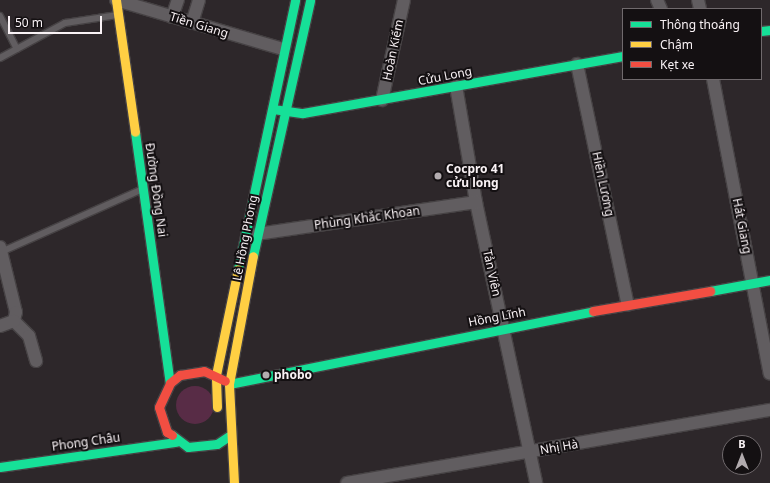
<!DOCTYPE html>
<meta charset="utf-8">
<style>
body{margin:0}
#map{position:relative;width:770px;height:483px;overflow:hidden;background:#2d272a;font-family:"Noto Sans",sans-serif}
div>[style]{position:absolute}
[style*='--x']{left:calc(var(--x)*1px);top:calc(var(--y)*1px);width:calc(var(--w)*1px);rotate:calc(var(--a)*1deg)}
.green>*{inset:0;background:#582c46}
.round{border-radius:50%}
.roads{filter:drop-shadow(1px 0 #464244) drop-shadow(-1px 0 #464244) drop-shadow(0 1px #464244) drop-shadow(0 -1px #464244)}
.lane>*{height:6px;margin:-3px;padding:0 3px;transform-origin:3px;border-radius:3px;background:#615d60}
.street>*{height:12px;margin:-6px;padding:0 6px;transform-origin:6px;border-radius:6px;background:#615d60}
.fast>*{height:9px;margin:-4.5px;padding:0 4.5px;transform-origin:4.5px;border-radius:4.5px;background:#16e098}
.slow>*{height:9px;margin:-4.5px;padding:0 4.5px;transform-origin:4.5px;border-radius:4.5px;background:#ffcf43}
.jam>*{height:9px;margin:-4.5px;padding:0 4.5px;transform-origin:4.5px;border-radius:4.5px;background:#f24e42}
.dots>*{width:11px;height:11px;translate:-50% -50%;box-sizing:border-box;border:2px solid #141012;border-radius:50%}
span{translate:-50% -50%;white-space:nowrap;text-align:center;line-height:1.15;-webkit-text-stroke:4px #141012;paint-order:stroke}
.street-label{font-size:12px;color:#f9f2f5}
.poi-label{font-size:12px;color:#f9f2f5;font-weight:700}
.left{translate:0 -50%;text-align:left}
.legend{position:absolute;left:622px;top:8px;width:140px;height:72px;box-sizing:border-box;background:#141012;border:1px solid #706a6d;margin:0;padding:5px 7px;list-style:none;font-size:12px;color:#f9f2f5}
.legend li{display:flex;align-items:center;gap:8px;height:20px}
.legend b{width:20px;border:1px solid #706a6d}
.north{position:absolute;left:722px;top:435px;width:40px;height:40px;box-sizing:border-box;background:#141012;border:1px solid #706a6d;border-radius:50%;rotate:0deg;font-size:11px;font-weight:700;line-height:16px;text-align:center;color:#f9f2f5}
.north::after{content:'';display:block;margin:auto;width:14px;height:18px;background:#b2abae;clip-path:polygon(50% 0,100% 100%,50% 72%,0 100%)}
.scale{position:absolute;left:8px;top:16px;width:94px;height:18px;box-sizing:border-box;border:2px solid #f9f2f5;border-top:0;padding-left:5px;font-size:12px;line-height:14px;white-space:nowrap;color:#f9f2f5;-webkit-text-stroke:3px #141012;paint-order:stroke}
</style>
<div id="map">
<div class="green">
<div class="round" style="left:176px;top:386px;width:38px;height:38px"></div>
</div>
<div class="roads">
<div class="lane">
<div style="--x:0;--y:16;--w:37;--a:63"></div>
<div style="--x:0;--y:58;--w:74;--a:-28.3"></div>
<div style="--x:65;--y:23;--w:53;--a:-8.7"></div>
<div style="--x:1;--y:252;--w:152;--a:-24"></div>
</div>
<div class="street">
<div style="--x:116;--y:0;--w:173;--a:16.4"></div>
<div style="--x:657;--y:0;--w:10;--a:66"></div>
<div style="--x:698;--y:0;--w:9;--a:77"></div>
<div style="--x:172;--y:17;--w:18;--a:-71"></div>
<div style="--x:192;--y:23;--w:24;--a:-73"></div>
<div style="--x:577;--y:64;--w:246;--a:78.1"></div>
<div style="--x:713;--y:79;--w:300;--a:79.1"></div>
<div style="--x:456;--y:86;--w:118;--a:80.2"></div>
<div style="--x:476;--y:202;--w:287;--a:77.9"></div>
<div style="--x:382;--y:100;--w:102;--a:-77.6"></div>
<div style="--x:257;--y:234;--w:221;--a:-8.3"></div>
<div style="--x:0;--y:247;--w:67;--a:76.2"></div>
<div style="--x:16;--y:312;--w:9;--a:103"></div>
<div style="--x:14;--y:321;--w:21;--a:45"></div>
<div style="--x:29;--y:336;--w:26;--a:74"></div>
<div style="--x:0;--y:326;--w:15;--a:-20"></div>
<div style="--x:347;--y:483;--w:429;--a:-9.8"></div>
</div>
<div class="fast">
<div style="--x:761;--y:31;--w:9;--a:-6"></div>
<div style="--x:273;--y:109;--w:30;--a:8"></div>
<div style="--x:303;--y:113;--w:325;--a:-10.1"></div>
<div style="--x:135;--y:132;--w:253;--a:82.1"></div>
<div style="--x:253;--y:256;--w:262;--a:-77.4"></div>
<div style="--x:238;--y:269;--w:275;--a:-78"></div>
<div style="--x:710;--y:291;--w:61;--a:-10.4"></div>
<div style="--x:229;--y:384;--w:371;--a:-11.3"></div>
<div style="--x:172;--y:435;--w:20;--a:37"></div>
<div style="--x:188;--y:447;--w:29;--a:-6"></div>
<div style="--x:217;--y:444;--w:14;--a:-34"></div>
<div style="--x:0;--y:467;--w:178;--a:-8.1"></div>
</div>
<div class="slow">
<div style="--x:116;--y:0;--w:133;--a:81.8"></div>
<div style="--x:217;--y:407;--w:32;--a:-92"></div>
<div style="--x:216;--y:375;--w:108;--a:-78.3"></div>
<div style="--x:234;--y:483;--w:99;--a:-92.9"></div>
<div style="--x:229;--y:384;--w:130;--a:-79.4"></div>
</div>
<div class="jam">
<div style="--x:593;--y:311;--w:119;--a:-9.7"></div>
<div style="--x:172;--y:435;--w:6;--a:-149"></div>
<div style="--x:167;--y:432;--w:26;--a:-108"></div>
<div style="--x:159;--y:407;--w:26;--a:-65"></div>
<div style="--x:170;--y:383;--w:13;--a:-39"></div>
<div style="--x:180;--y:375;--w:24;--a:-9"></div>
<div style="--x:204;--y:371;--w:23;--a:25"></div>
</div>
</div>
<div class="dots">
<div style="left:438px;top:176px;background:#b2abae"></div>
<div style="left:266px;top:375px;background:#b2abae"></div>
</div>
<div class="street-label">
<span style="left:199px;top:25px;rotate:17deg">Tiền Giang</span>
<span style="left:393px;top:50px;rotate:-78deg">Hoàn Kiếm</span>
<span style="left:445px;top:76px;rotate:-11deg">Cửu Long</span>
<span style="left:603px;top:184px;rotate:78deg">Hiền Lương</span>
<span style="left:156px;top:190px;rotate:82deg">Đường Đồng Nai</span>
<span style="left:367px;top:218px;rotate:-8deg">Phùng Khắc Khoan</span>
<span style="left:742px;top:226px;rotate:79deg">Hát Giang</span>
<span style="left:245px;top:238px;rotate:-79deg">Lê Hồng Phong</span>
<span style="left:492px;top:273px;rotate:78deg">Tản Viên</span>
<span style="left:497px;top:317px;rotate:-11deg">Hồng Lĩnh</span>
<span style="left:86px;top:442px;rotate:-8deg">Phong Châu</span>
<span style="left:559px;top:447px;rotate:-10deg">Nhị Hà</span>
</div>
<div class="poi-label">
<span class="left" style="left:446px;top:176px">Cocpro 41<br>cửu long</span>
<span class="left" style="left:274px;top:375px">phobo</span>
</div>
<ul class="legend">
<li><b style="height:5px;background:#16e098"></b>Thông thoáng</li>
<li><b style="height:5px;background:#ffcf43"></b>Chậm</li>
<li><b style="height:5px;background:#f24e42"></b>Kẹt xe</li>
</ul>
<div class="north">B</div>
<div class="scale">50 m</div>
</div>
